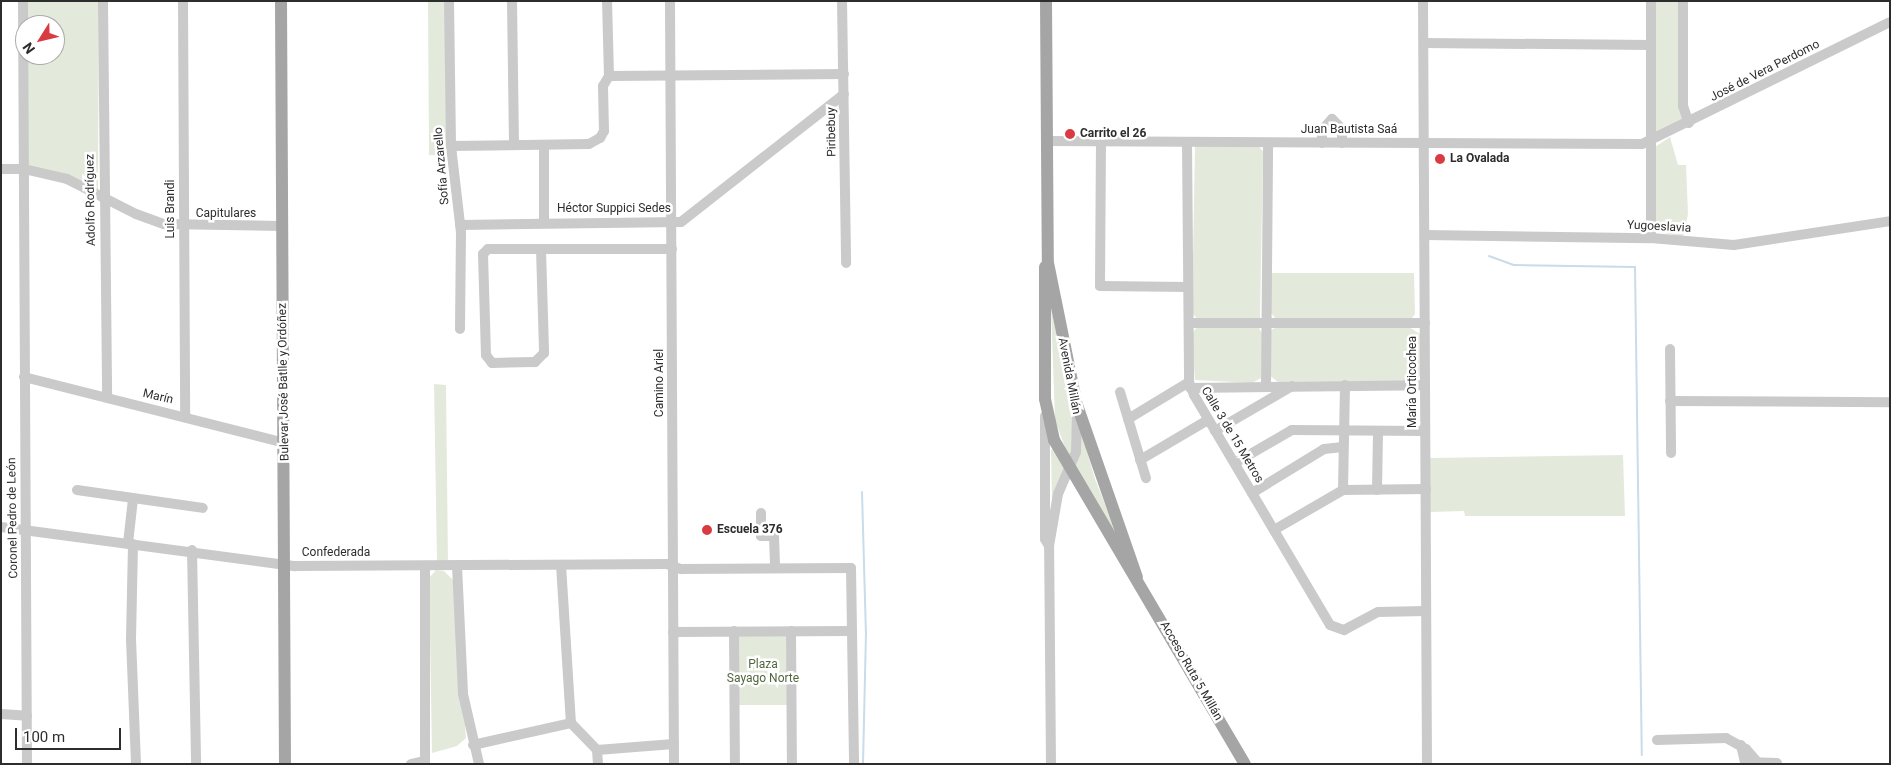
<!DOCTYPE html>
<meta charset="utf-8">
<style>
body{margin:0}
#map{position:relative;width:1891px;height:765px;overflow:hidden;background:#fff;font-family:Roboto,sans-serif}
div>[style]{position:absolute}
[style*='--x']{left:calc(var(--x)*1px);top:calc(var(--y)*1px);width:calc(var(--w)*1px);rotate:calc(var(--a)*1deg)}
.green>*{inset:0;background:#e3eadc}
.stream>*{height:2px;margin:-1px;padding:0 1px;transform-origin:1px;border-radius:1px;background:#c9dce9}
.minor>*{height:10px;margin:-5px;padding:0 5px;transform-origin:5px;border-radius:5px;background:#cacaca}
.major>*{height:12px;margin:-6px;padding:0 6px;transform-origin:6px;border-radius:6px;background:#a5a5a5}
.dots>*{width:14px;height:14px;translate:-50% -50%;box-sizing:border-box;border:2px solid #fff;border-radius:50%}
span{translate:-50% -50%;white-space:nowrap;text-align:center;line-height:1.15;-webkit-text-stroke:5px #fff;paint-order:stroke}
.street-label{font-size:12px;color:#2d2d2d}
.poi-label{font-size:12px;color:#2d2d2d;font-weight:700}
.left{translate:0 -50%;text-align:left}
.park-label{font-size:12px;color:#50663e}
.frame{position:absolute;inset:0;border:2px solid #2d2d2d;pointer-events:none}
.north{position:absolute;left:15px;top:15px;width:50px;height:50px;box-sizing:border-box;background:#fff;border:1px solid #ababab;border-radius:50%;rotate:234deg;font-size:14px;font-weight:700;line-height:20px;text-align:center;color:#2d2d2d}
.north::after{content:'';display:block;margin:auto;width:18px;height:22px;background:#d93b43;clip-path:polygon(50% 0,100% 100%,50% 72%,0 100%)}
.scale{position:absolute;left:15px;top:728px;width:106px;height:22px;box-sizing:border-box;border:2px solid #2d2d2d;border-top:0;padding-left:6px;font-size:15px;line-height:18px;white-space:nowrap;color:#2d2d2d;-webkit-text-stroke:4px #fff;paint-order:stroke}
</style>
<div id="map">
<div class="green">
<div style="clip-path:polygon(26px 1px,99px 1px,98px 192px,28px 166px,26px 55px,55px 55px,55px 25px,26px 25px)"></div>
<div style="clip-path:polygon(428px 1px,446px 1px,447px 156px,429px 155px)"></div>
<div style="clip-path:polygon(1653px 1px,1681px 1px,1683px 122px,1656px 135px)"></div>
<div style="clip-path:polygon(1670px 137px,1678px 165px,1686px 165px,1688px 214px,1683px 237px,1655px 231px,1655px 147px)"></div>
<div style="clip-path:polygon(1195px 146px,1258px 146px,1263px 151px,1260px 319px,1199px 321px,1192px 313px)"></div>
<div style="clip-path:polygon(1271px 273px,1414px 273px,1415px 314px,1412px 318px,1276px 319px,1271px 313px)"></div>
<div style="clip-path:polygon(1051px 307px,1074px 423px,1070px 461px,1055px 420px)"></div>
<div style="clip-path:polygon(1197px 327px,1259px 328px,1263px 335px,1261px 378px,1252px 383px,1195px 380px,1192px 334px)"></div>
<div style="clip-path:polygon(1409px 327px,1420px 334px,1421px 375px,1415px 381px,1278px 382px,1269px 375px,1271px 330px,1275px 328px)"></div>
<div style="clip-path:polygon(434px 384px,446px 385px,448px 563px,437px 563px)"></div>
<div style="clip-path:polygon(1081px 432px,1095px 479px,1117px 535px,1074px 467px)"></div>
<div style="clip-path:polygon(1055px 448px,1067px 469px,1052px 504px,1051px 450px)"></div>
<div style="clip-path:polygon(1623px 455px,1625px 516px,1465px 516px,1464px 511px,1430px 512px,1430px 458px)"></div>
<div style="clip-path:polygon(436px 570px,444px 571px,454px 581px,466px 738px,457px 746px,432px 753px,429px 578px)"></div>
<div style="clip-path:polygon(739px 636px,786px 636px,789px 705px,738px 705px)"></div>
</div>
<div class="stream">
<div style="--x:1489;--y:256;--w:27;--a:20"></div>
<div style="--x:1514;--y:265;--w:121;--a:0.9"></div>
<div style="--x:1635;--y:267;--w:488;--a:89.2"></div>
<div style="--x:862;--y:492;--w:140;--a:88.4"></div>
<div style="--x:866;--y:632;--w:132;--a:91.3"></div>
</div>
<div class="minor">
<div style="--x:23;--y:1;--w:763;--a:89.7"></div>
<div style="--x:103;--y:1;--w:397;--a:89.4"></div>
<div style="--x:183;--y:1;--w:415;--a:89.7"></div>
<div style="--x:449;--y:1;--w:145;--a:89.2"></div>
<div style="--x:451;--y:146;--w:87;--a:83.4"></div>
<div style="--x:461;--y:232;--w:97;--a:90.6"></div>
<div style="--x:512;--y:1;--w:144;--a:89.2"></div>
<div style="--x:670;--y:1;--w:763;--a:89.7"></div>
<div style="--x:842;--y:1;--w:262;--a:89.1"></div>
<div style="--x:1423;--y:1;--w:763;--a:89.7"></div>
<div style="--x:1651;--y:1;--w:237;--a:90"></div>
<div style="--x:1683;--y:1;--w:105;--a:90"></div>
<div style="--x:1683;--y:106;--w:18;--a:71"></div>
<div style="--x:1424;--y:43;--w:227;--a:0.5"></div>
<div style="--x:609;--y:76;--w:235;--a:-0.5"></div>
<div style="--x:1047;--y:141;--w:595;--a:0.29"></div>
<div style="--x:1642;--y:144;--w:276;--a:-26.2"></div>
<div style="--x:1101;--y:141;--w:145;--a:90.4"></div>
<div style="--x:1100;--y:286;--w:88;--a:0.7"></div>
<div style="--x:1187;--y:142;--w:240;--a:89.5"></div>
<div style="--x:1189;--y:382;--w:14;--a:69"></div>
<div style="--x:1194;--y:395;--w:267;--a:59.4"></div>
<div style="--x:1330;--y:625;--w:15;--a:20"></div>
<div style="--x:1344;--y:630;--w:38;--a:-28"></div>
<div style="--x:1378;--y:612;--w:47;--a:-1.2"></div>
<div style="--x:1322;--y:143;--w:13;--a:-90"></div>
<div style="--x:1322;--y:130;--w:15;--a:-48"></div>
<div style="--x:1332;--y:119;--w:14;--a:45"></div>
<div style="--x:1342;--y:129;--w:14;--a:90"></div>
<div style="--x:544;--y:145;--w:76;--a:90"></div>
<div style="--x:451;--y:146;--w:138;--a:-0.8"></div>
<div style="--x:589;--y:144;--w:13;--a:-29"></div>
<div style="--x:600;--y:138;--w:8;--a:-60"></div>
<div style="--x:604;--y:131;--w:45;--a:-91.3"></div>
<div style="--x:603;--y:86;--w:12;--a:-59"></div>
<div style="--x:609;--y:76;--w:75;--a:-91.5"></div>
<div style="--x:1;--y:169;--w:23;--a:0"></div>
<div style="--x:24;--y:169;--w:44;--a:13.1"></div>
<div style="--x:67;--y:179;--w:77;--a:26.9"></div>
<div style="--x:136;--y:214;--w:30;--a:20"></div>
<div style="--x:164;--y:224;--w:118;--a:1"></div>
<div style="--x:460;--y:225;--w:221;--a:-0.8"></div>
<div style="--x:681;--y:222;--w:207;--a:-38.1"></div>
<div style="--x:1425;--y:235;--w:226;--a:0.8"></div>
<div style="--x:1651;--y:238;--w:83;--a:4.8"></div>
<div style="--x:1734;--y:245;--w:158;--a:-8.7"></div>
<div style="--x:541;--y:249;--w:104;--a:88.3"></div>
<div style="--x:544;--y:353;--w:13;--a:135"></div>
<div style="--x:535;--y:362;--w:43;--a:178.7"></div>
<div style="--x:492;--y:363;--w:10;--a:-127"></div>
<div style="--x:486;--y:355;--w:101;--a:-91.7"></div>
<div style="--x:483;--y:254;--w:7;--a:-45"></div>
<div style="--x:488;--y:249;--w:184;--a:0"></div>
<div style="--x:1189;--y:323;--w:236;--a:0"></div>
<div style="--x:1670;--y:349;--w:104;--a:89.4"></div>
<div style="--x:24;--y:377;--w:269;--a:14.2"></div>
<div style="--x:1266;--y:385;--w:242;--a:-89.5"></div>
<div style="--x:1190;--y:388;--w:234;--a:-0.7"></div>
<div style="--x:1120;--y:392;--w:90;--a:73.2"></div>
<div style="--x:1670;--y:401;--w:220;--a:0.3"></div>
<div style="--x:1045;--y:416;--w:123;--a:90"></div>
<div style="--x:1045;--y:539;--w:8;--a:60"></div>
<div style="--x:1128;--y:419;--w:71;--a:-31.2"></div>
<div style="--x:1215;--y:431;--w:89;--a:-30.3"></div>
<div style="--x:1140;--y:460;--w:79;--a:-30.5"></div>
<div style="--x:1235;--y:463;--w:66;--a:-30.1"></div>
<div style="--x:1292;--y:430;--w:133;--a:0.4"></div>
<div style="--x:77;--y:490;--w:127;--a:8.1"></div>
<div style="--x:1343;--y:490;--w:105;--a:-88.9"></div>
<div style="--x:1377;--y:490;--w:58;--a:-89"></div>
<div style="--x:1252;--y:493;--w:84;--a:-31.4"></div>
<div style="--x:1324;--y:449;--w:19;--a:-6"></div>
<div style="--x:761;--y:513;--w:23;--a:90"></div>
<div style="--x:761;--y:536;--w:13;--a:0"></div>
<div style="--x:774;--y:536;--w:31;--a:88"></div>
<div style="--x:1;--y:527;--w:297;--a:7.6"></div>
<div style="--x:295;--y:566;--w:372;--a:-0.3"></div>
<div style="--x:667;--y:564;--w:15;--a:20"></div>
<div style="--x:681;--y:569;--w:170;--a:-0.3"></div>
<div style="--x:851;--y:568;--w:196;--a:89.1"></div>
<div style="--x:1274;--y:530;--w:80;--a:-30.1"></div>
<div style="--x:1343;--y:490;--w:83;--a:-0.7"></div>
<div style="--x:128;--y:543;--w:44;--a:-83.5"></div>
<div style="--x:133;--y:544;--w:95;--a:91.2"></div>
<div style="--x:131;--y:639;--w:125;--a:87.7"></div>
<div style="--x:192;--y:550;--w:214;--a:88.9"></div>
<div style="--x:561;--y:565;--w:158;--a:86.4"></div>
<div style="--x:571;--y:723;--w:37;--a:46"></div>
<div style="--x:597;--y:750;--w:14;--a:86"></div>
<div style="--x:457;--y:566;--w:128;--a:87.3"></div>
<div style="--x:463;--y:694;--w:72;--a:77.1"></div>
<div style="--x:734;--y:631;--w:133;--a:89.6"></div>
<div style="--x:791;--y:631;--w:133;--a:89.6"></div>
<div style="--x:673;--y:632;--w:179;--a:-0.3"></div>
<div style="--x:1;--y:714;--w:26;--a:4"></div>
<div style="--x:1657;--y:740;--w:69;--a:-1.7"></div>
<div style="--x:1726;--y:738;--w:23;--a:29"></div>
<div style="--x:1746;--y:749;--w:20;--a:49"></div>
<div style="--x:473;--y:745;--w:100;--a:-12.7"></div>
<div style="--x:1741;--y:745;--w:17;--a:77"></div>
<div style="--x:1745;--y:762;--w:32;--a:2"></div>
<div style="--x:597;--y:750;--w:77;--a:-4.5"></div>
<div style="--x:411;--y:764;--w:13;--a:-13"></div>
<div style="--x:425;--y:764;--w:198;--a:-90"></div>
<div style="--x:1051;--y:764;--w:218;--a:-90.5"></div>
<div style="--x:1049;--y:546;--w:53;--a:-80.2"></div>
<div style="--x:1058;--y:494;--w:46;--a:-66.8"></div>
<div style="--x:1076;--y:452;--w:40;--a:-88.6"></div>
</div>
<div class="major">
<div style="--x:281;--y:1;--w:763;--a:89.7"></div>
<div style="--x:1046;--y:1;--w:262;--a:89.6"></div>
<div style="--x:1048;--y:263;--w:145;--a:78.5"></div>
<div style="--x:1077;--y:405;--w:182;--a:70.8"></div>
<div style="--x:1045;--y:267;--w:132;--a:90"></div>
<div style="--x:1045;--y:399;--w:42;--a:77.6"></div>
<div style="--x:1054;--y:440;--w:376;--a:59.5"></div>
</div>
<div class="dots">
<div style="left:1070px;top:134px;background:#d93b43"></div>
<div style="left:1440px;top:159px;background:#d93b43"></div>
<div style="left:707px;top:530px;background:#d93b43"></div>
</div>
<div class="street-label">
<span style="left:1765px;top:71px;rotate:-27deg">José de Vera Perdomo</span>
<span style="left:1349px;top:130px">Juan Bautista Saá</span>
<span style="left:832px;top:132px;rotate:-91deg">Piribebuy</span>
<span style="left:442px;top:166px;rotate:-95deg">Sofía Arzarello</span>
<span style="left:91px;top:200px;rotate:-91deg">Adolfo Rodríguez</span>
<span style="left:171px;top:209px;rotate:-90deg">Luis Brandi</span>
<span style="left:614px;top:209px">Héctor Suppici Sedes</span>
<span style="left:226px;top:214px">Capitulares</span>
<span style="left:1659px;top:227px;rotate:3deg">Yugoeslavia</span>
<span style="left:1069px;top:376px;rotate:79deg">Avenida Millán</span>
<span style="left:284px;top:382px;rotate:-91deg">Bulevar José Batlle y Ordóñez</span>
<span style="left:1413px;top:382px;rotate:-90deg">María Orticochea</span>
<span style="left:660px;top:383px;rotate:-90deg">Camino Ariel</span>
<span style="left:158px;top:397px;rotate:13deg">Marín</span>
<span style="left:1232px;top:435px;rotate:59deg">Calle 3 de 15 Metros</span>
<span style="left:13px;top:518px;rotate:-91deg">Coronel Pedro de León</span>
<span style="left:336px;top:553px">Confederada</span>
<span style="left:1191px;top:671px;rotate:60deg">Acceso Ruta 5 Millán</span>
</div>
<div class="poi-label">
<span class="left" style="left:1080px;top:134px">Carrito el 26</span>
<span class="left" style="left:1450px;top:159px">La Ovalada</span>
<span class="left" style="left:717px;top:530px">Escuela 376</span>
</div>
<div class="park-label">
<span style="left:763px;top:672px">Plaza<br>Sayago Norte</span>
</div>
<div class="frame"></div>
<div class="north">N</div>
<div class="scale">100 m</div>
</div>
